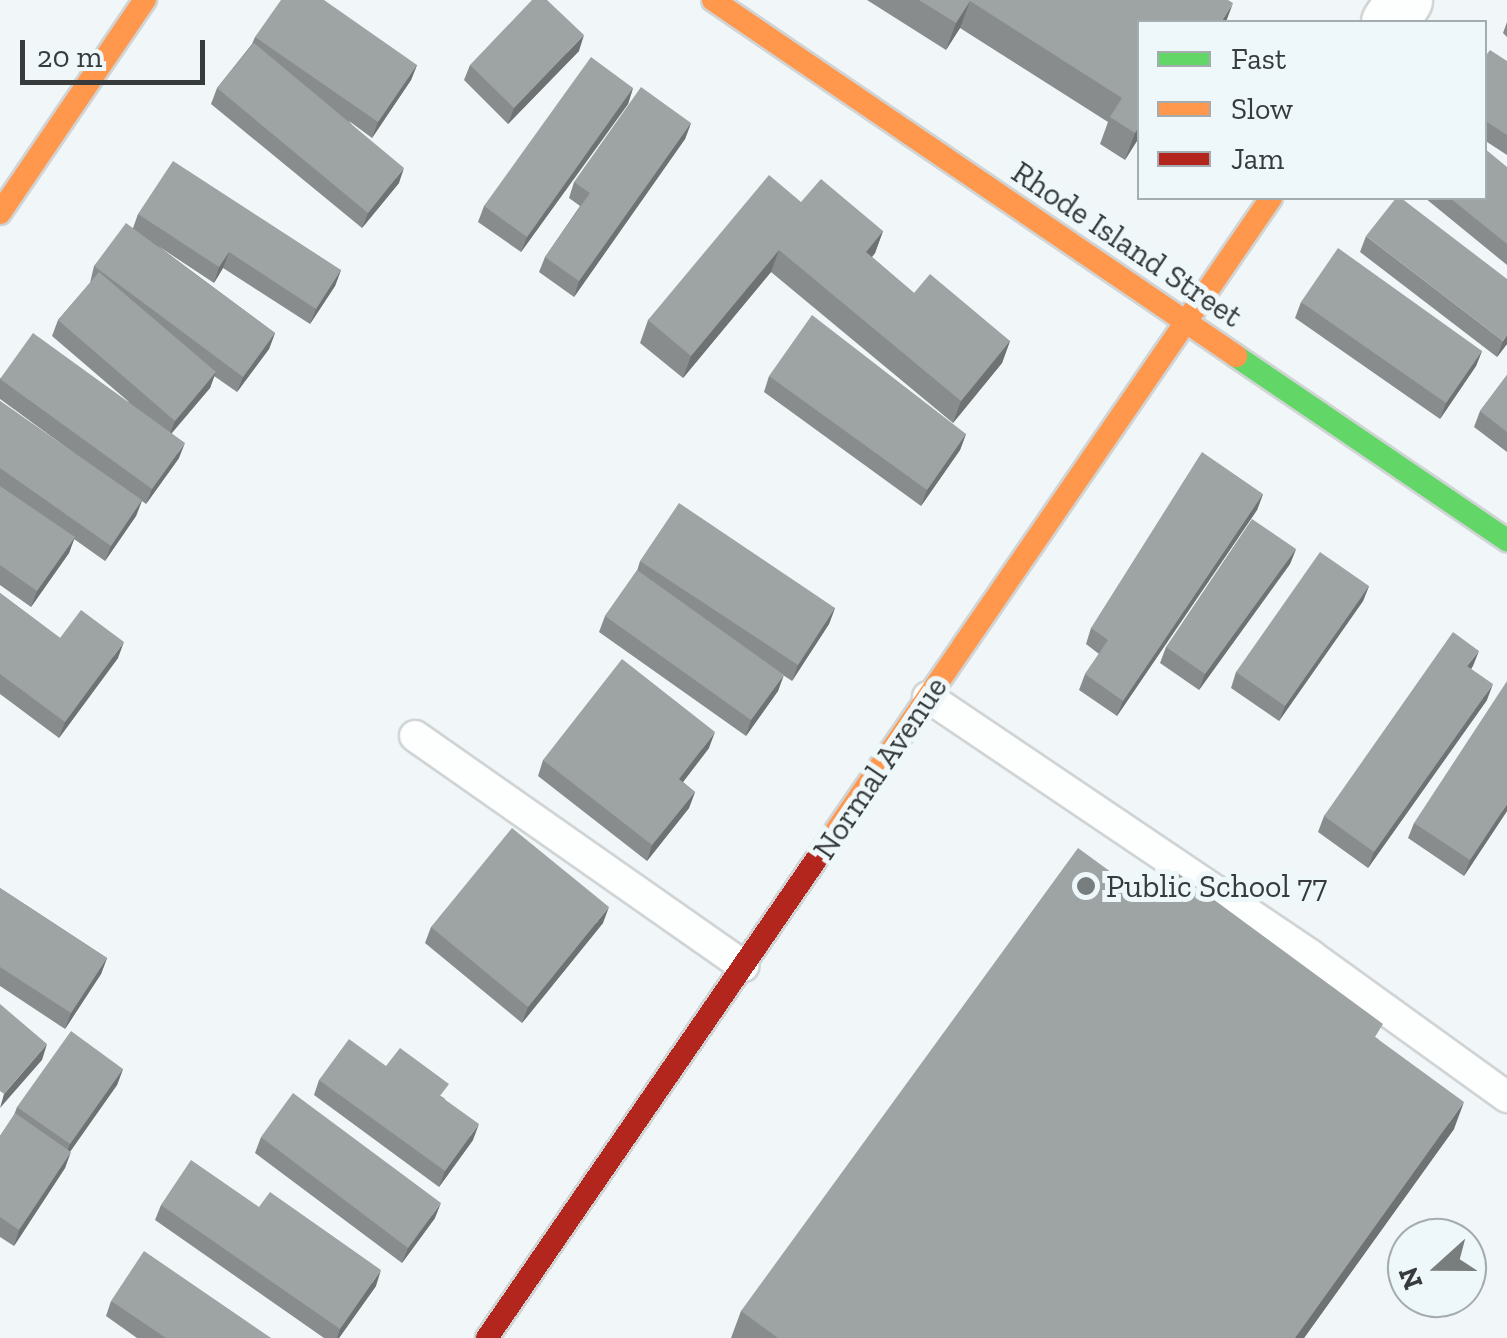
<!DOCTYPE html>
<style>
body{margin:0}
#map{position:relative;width:1507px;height:1338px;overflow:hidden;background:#f1f7f8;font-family:"Zilla Slab",serif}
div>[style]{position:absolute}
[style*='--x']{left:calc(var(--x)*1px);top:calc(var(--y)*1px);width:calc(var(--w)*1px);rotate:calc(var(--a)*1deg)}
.roads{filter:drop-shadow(2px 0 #d0d4d5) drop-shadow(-2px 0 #d0d4d5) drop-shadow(0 2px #d0d4d5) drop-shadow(0 -2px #d0d4d5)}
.lane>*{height:30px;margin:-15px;padding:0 15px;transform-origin:15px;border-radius:15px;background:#fdfefe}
.street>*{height:55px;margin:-27.5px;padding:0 27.5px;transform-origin:27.5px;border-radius:27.5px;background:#fdfefe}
.fast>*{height:22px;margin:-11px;padding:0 11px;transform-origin:11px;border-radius:11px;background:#63d668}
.slow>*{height:22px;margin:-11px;padding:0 11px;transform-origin:11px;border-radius:11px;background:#ff974d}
.jam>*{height:22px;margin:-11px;padding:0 11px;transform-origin:11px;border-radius:11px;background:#b3261e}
.wall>*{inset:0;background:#888c8d}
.shaded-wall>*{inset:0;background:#6f7273}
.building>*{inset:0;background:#9ea3a4}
.dots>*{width:28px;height:28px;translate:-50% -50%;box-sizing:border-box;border:5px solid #eef8fb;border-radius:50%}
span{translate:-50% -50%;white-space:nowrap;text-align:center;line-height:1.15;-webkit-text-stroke:10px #eef8fb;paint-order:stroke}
.street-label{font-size:32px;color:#373b3c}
.poi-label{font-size:32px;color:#373b3c}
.left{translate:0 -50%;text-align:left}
.legend{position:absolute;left:1137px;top:20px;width:350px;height:180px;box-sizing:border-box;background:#eef8fb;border:2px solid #a5acaf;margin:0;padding:12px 18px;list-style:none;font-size:30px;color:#373b3c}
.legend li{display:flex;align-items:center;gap:20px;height:50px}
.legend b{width:50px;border:2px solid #a5acaf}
.north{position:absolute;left:1387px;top:1218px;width:100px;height:100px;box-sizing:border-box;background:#eef8fb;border:2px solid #a5acaf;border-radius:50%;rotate:249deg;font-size:28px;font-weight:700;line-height:40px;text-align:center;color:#373b3c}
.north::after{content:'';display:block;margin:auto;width:35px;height:45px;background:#787d7e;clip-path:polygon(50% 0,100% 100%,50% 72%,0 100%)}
.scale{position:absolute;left:20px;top:40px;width:185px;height:45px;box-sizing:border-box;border:5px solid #373b3c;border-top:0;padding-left:12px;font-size:30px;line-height:35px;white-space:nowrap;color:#373b3c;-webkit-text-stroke:8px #eef8fb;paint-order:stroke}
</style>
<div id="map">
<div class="roads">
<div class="lane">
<div style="--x:928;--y:697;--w:461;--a:34"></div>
<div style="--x:1310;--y:955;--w:243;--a:35.8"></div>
<div style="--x:415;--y:736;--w:401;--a:35"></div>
</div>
<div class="street">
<div style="--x:1389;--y:22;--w:27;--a:-56"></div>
</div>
<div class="fast">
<div style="--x:1236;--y:356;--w:328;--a:34.2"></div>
</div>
<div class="slow">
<div style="--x:713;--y:0;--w:633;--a:34.24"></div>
<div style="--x:0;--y:213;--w:258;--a:-55.8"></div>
<div style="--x:831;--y:838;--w:777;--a:-55.49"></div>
</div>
<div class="jam">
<div style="--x:487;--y:1338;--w:607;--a:-55.47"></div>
</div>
</div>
<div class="wall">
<div style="clip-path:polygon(867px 0,1228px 0,1140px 22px,1140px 136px,1125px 160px,1100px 144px,1108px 122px,960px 28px,946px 50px)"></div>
<div style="clip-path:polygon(1507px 22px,1507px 37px,1503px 33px)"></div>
<div style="clip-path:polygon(255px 37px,417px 65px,411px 80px,372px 138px,349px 121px,399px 183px,362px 228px,211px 104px,217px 88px,252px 44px)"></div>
<div style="clip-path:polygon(579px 51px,508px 124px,464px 80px,470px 65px)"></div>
<div style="clip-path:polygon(1484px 58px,1507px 61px,1507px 155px,1484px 140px)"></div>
<div style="clip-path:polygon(633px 88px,628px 104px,521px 252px,478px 222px,484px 206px)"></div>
<div style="clip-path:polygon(691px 123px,685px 139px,574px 297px,539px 272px,545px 257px,580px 206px,569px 198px,574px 182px)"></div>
<div style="clip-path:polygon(1507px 167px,1507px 265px,1425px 198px,1484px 198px)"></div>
<div style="clip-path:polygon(801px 202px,883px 231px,875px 253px,872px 257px,914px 293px,1010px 341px,1002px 363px,953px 423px,771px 272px,683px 378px,640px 343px,648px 320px)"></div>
<div style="clip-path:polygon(138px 214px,341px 270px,335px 286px,310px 324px,223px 268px,214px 283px,158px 246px,275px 333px,269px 349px,237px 392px,214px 376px,210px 388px,172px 433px,179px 458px,146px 504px,142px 501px,136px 516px,105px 561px,74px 539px,69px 553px,31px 607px,0 585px,0 401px,78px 456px,0 399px,0 378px,129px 402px,52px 336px,58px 320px,90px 283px,94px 266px,133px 228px)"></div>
<div style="clip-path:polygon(1366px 236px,1507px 344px,1497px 357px,1360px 252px)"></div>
<div style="clip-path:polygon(1301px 302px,1482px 351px,1476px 366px,1440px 419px,1295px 318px)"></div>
<div style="clip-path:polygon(1507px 375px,1507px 452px,1474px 427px,1480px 411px)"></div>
<div style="clip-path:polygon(769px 376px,966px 434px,960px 450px,921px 506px,764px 392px)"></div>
<div style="clip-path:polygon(1263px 494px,1257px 510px,1117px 716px,1079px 690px,1085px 674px,1099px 654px,1086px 644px,1091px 628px)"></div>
<div style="clip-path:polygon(1296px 549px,1290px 564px,1199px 690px,1160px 663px,1166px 647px)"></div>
<div style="clip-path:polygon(640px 561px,835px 608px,829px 624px,792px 681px,783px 675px,778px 691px,746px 736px,599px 632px,605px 616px,637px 571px)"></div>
<div style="clip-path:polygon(1369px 586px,1363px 601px,1279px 721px,1231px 688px,1236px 672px)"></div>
<div style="clip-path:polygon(0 593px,60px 638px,118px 658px,59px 738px,0 694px)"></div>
<div style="clip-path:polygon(1473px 666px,1471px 669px,1487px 700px,1368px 868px,1318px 832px,1324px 816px)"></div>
<div style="clip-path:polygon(709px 748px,683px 782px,695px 792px,689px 808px,647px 861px,538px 776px,543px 760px)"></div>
<div style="clip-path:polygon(1507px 811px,1464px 876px,1408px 838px,1414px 823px)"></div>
<div style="clip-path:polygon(0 888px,107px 958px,101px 974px,65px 1029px,0 986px)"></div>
<div style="clip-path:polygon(1152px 902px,1378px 1039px,1454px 1129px,1304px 1338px,731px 1338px,741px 1311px)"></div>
<div style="clip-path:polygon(603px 923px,522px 1023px,425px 943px,431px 927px)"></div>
<div style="clip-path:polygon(386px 1066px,444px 1098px,473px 1140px,439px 1187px,314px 1095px,319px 1080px)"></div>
<div style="clip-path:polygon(123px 1069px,117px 1085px,70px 1152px,65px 1168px,14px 1246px,0 1237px,0 1136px,14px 1115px,17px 1107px)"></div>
<div style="clip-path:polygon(261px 1137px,435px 1218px,402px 1263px,255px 1153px)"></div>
<div style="clip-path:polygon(161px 1205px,259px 1207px,376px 1286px,339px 1338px,324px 1338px,155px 1220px)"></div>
<div style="clip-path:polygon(111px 1301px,271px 1338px,137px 1338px,106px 1316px)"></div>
</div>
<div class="shaded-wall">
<div style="clip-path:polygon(970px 1px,960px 28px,946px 50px,956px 23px)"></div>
<div style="clip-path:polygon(1233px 3px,1226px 22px,1221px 22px)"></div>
<div style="clip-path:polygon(584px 35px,579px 51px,508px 124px,514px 108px)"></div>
<div style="clip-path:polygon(417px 65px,411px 80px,372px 138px,378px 122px)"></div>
<div style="clip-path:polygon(633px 88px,628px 104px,521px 252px,527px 237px)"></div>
<div style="clip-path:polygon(691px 123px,685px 139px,574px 297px,579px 281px)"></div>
<div style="clip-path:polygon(1140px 125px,1140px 136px,1125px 160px,1135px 133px)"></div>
<div style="clip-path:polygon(404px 168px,399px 183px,362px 228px,368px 213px)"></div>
<div style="clip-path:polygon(883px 231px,875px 253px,858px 274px,866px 252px)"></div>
<div style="clip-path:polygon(779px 250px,771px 272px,683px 378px,691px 356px)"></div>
<div style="clip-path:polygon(229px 252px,223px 268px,214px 283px,219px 267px)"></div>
<div style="clip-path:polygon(341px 270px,335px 286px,310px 324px,316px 309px)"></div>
<div style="clip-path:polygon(275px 333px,269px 349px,237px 392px,243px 377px)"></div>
<div style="clip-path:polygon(1507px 335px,1507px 344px,1497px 357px,1503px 341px)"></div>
<div style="clip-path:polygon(1010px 341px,1002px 363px,953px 423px,961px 401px)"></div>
<div style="clip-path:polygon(1482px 351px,1476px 366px,1440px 419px,1446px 403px)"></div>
<div style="clip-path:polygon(216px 372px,210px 388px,169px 436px,175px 421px)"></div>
<div style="clip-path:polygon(966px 434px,960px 450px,921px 506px,927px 490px)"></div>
<div style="clip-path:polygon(185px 443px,179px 458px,146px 504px,152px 489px)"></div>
<div style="clip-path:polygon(1263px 494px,1257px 510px,1117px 716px,1123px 701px)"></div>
<div style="clip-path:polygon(142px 500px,136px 516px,105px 561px,111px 546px)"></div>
<div style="clip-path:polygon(75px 537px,69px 553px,31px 607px,37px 591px)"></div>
<div style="clip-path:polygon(1296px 549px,1290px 564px,1199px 690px,1205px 674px)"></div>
<div style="clip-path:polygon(1369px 586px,1363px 601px,1279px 721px,1285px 706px)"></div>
<div style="clip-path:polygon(835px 608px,829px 624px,792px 681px,798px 665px)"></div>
<div style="clip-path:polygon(124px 642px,118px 658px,59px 738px,65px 722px)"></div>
<div style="clip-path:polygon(1479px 651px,1473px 666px,1462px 682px,1467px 666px)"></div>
<div style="clip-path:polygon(784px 675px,778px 691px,746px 736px,751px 720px)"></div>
<div style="clip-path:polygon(1493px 684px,1487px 700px,1368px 868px,1374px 852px)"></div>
<div style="clip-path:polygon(715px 732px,709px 748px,673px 795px,679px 779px)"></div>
<div style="clip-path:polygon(695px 792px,689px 808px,647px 861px,652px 845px)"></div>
<div style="clip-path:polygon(1507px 804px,1507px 811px,1464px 876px,1470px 860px)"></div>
<div style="clip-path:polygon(609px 907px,603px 923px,522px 1023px,528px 1007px)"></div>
<div style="clip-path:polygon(107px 958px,101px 974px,65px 1029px,71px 1013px)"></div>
<div style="clip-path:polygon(47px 1044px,42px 1060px,0 1108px,4px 1094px)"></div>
<div style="clip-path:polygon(123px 1069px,117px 1085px,64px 1160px,70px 1144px)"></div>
<div style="clip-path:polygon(1464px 1102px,1454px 1129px,1304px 1338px,1295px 1338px)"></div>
<div style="clip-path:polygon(479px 1124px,473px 1140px,439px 1187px,445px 1171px)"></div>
<div style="clip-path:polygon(71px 1152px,65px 1168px,14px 1246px,19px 1230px)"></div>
<div style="clip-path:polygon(441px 1203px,435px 1218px,402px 1263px,408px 1248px)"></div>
<div style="clip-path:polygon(381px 1270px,376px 1286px,339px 1338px,337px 1338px,340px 1329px)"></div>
</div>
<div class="building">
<div style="clip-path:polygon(281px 0,324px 0,417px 65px,378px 122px,255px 37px)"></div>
<div style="clip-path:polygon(532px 0,547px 0,584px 35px,514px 108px,470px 65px)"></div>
<div style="clip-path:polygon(919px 0,1228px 0,1233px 3px,1221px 22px,1140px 22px,1140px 125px,1135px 133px,1110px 117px,1122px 98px,970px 1px,956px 23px)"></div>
<div style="clip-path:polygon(254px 43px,404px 168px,368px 213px,217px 88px)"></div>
<div style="clip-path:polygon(1490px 50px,1507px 61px,1507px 135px,1484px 120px,1484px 58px)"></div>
<div style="clip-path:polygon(591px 57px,633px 88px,527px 237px,484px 206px)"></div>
<div style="clip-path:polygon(641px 87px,691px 123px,579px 281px,545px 257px,590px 193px,574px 182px)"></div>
<div style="clip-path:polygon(1484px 148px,1507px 167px,1507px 244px,1450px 198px,1484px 198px)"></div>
<div style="clip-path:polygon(173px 161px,341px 270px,316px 309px,229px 252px,219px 267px,138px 214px)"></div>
<div style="clip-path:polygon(769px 175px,801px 202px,821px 179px,883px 231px,866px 252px,914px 293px,930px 274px,1010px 341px,961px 401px,779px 250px,691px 356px,648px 320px)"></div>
<div style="clip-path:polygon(1396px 198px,1401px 198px,1507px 279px,1507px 335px,1503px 341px,1366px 236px)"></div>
<div style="clip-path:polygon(126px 223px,275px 333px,243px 377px,94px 266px)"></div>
<div style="clip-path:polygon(1338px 248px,1482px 351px,1446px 403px,1301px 302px)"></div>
<div style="clip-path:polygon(99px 272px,216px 372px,175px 421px,58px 320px)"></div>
<div style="clip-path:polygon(812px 315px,966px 434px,927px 490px,769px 376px)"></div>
<div style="clip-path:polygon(33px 333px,185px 443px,152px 489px,0 379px)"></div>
<div style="clip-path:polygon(1507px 375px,1507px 432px,1480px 411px)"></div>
<div style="clip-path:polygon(0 401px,142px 500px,111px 546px,0 468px)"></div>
<div style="clip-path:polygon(1202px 452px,1263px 494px,1123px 701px,1085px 674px,1108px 640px,1091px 628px)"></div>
<div style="clip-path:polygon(0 486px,75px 537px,37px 591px,0 565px)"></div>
<div style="clip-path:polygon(679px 503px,835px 608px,798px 665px,640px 561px)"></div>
<div style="clip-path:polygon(1252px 519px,1296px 549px,1205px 674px,1166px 647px)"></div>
<div style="clip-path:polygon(1320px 552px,1369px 586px,1285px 706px,1236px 672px)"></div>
<div style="clip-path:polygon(637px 570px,784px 675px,751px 720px,605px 616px)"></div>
<div style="clip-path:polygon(0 593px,60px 638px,81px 610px,124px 642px,65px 722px,0 674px)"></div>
<div style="clip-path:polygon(1453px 632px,1479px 651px,1467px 666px,1493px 684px,1374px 852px,1324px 816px)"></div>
<div style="clip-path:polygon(622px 659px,715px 732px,679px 779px,695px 792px,652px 845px,543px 760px)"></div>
<div style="clip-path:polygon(1507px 681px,1507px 804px,1470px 860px,1414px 823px)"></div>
<div style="clip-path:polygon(512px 828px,609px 907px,528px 1007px,431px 927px)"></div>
<div style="clip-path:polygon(1078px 848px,1152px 902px,1175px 871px,1383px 1024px,1375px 1037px,1464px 1102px,1295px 1338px,778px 1338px,741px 1311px)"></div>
<div style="clip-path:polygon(0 888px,107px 958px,71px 1013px,0 967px)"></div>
<div style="clip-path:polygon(0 1004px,47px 1044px,4px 1094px,0 1091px)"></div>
<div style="clip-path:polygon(71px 1031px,123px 1069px,70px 1144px,17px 1107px)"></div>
<div style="clip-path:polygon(349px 1039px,386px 1066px,400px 1048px,449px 1084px,440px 1096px,479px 1124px,445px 1171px,319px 1080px)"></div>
<div style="clip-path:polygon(293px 1093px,441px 1203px,408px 1248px,261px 1137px)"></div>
<div style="clip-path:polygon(15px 1113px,71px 1152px,19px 1230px,0 1217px,0 1136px)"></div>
<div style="clip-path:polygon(191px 1160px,259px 1207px,270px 1192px,381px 1270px,340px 1329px,161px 1205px)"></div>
<div style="clip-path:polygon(144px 1251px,271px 1338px,166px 1338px,111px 1301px)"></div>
</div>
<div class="dots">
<div style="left:1086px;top:886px;background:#787d7e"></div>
</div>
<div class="street-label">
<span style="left:1127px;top:244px;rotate:34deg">Rhode Island Street</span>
<span style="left:880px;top:768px;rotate:-56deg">Normal Avenue</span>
</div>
<div class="poi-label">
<span class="left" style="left:1106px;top:886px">Public School 77</span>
</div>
<ul class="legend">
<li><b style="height:12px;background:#63d668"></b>Fast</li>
<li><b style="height:12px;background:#ff974d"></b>Slow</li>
<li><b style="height:12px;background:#b3261e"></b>Jam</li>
</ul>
<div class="north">N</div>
<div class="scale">20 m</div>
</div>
